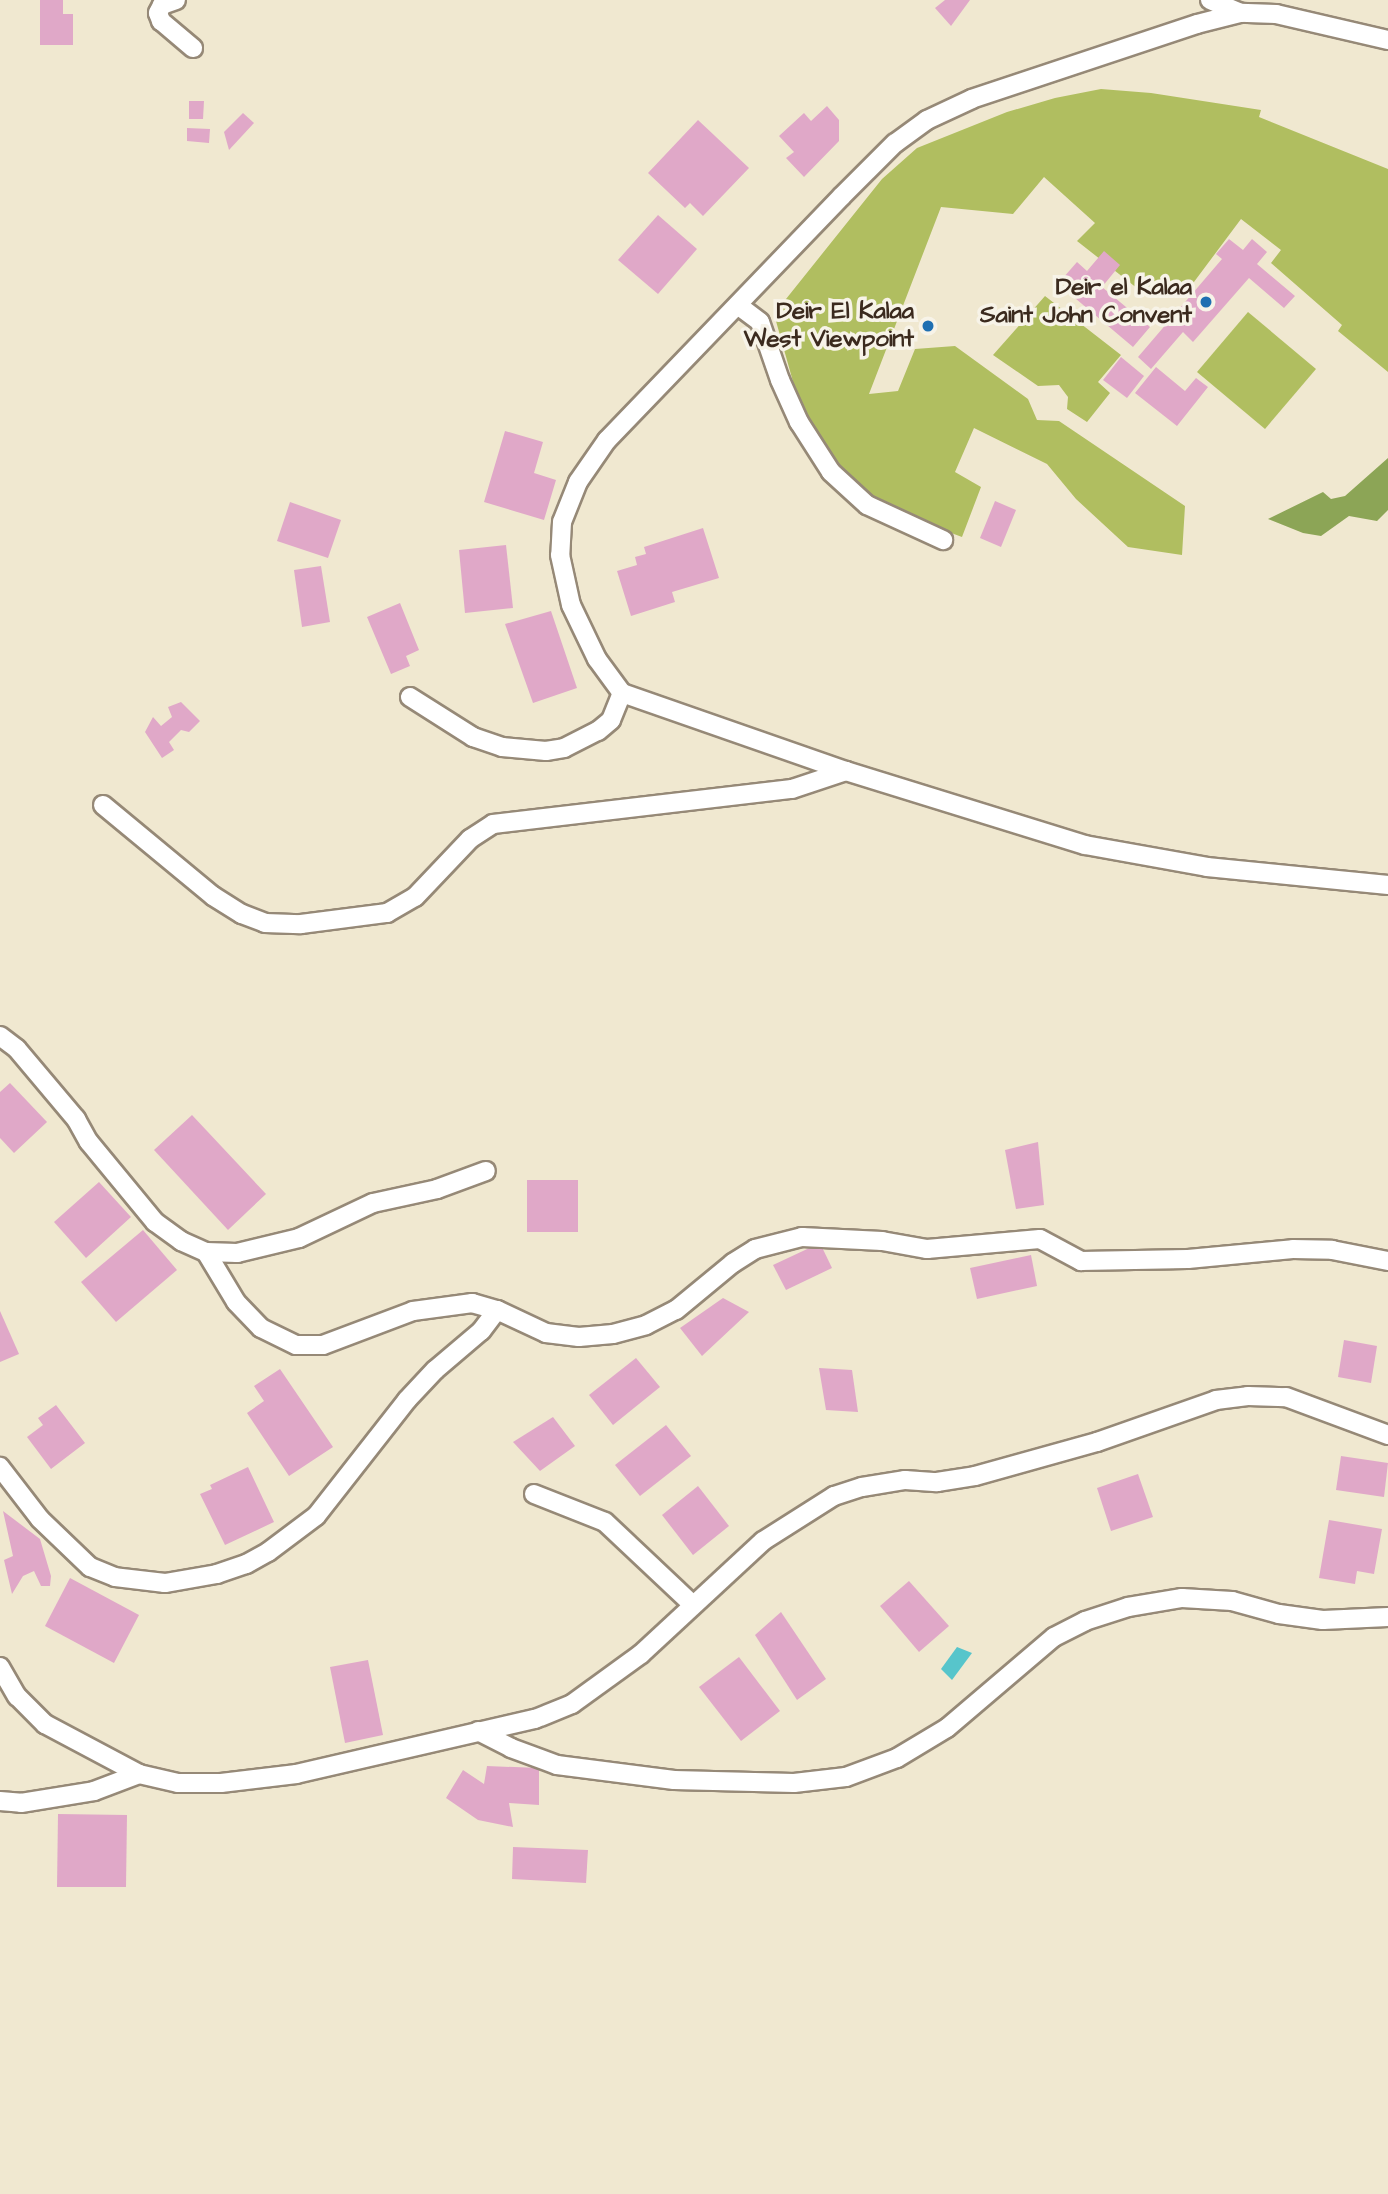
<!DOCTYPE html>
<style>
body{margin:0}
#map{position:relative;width:1388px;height:2194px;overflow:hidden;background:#f0e8d0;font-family:"Architects Daughter",sans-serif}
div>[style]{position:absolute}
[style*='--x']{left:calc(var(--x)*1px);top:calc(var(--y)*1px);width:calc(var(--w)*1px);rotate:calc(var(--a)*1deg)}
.green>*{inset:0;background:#b0be60}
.forest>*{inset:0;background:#8ca556}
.water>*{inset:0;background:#57c5cb}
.building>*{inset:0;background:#e0a8c8}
.roads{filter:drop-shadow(2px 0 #968977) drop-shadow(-2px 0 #968977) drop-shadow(0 2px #968977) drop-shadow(0 -2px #968977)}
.street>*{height:18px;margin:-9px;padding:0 9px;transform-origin:9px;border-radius:9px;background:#fff}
.dots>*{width:19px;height:19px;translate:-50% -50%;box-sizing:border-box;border:4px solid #f7f3e8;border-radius:50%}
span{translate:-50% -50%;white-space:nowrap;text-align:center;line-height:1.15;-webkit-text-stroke:7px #f7f3e8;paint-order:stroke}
.poi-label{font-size:24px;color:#3b2a1e;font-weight:700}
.right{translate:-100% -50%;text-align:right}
</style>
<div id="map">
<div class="green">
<div style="clip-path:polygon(1101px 89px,1151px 93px,1261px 110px,1259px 117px,1388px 169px,1388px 372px,1338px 331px,1342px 325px,1271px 263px,1281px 250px,1241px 219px,1182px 298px,1164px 284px,1147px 296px,1077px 241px,1095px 223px,1044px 177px,1013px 214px,941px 207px,869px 394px,898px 391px,915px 349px,955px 346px,1028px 399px,1037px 420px,1059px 421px,1185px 506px,1182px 555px,1128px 547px,1076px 499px,1047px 464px,974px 428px,955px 472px,981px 487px,962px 537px,879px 506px,844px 479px,799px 403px,774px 314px,882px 179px,917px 148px,1007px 112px,1055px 98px)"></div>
<div style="clip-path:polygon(1045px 296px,1121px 355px,1098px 382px,1110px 393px,1087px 422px,1067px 409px,1068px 397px,1059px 385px,1038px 386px,993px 355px)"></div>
<div style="clip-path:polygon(1248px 312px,1316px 369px,1265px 429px,1197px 372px)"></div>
</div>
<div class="forest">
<div style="clip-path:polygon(1388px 458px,1388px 510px,1377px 521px,1349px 516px,1321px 536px,1303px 533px,1268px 519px,1323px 492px,1331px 499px,1345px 496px)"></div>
</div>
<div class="water">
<div style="clip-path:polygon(957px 1647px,972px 1653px,952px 1680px,941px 1669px)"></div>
</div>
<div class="building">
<div style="clip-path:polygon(40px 0,63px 0,63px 14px,73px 14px,73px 45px,40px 45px)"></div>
<div style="clip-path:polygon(945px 0,970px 0,951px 26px,935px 8px)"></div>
<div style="clip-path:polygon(189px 101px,204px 101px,203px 119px,189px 119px)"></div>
<div style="clip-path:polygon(827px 106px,839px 120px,839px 141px,804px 177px,786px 158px,794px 152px,779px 136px,804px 113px,811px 121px)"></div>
<div style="clip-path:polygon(243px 113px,254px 123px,229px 150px,224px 132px)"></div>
<div style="clip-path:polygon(698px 120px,749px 168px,703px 216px,690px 203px,685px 208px,648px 173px)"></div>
<div style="clip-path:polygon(187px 128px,210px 129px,209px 143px,187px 141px)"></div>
<div style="clip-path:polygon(658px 215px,697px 249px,658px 294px,618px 260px)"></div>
<div style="clip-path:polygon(1229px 239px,1243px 250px,1252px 239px,1267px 252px,1257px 264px,1295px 296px,1284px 308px,1249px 278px,1193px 342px,1183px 332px,1151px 369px,1138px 357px,1222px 259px,1216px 254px)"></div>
<div style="clip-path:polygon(1104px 251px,1120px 265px,1102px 287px,1150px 327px,1133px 347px,1069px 293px,1074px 287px,1063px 278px,1077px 262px,1087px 271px)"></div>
<div style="clip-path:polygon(1121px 357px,1144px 376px,1127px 398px,1103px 380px)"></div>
<div style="clip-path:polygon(1156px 367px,1185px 391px,1196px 378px,1208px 387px,1177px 426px,1135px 393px)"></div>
<div style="clip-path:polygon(505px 431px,543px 442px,534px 473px,556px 480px,544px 520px,484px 502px)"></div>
<div style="clip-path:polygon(995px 501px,1016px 510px,1001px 547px,980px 538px)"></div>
<div style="clip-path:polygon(290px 502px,341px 520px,328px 558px,277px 541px)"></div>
<div style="clip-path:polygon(703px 528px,719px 578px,672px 592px,675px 602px,631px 616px,617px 571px,637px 565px,635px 557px,646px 554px,644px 547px)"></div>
<div style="clip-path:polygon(506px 545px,513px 608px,465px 613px,459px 550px)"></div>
<div style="clip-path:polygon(321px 566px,330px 622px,302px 627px,294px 570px)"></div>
<div style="clip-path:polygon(400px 603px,419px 650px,406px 656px,410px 666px,391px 674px,367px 617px)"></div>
<div style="clip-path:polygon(551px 611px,577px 688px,533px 703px,505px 624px)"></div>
<div style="clip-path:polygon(181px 702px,200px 721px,189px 732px,181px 730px,169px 742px,174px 750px,162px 758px,145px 732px,153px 717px,161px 726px,172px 717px,168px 707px)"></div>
<div style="clip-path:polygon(10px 1083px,47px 1122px,14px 1153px,0 1138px,0 1092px)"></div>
<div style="clip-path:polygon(192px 1115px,266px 1194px,228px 1230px,154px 1150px)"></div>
<div style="clip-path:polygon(1038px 1142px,1044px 1205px,1016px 1209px,1005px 1150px)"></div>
<div style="clip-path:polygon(527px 1180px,578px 1180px,578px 1232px,527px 1232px)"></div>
<div style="clip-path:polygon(99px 1182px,131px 1217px,86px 1258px,54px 1222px)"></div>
<div style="clip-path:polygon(143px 1230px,177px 1270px,116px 1322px,81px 1282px)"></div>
<div style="clip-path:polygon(820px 1243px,832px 1268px,786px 1290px,773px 1265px)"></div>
<div style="clip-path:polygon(1031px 1255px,1037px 1286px,977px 1299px,970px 1268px)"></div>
<div style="clip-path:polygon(723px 1298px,749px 1312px,702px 1356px,680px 1328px)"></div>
<div style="clip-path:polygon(0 1311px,19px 1354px,0 1362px)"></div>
<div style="clip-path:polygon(1344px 1340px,1377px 1346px,1371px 1383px,1338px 1377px)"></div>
<div style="clip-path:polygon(636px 1358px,660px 1387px,613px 1425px,589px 1395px)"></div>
<div style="clip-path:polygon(819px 1368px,852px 1370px,858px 1412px,826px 1410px)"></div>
<div style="clip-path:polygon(280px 1369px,333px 1447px,289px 1476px,247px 1413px,264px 1401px,254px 1386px)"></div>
<div style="clip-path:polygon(56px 1405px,85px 1443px,51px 1469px,27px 1437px,43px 1425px,38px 1418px)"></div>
<div style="clip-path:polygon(553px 1417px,575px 1446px,540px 1471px,513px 1442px)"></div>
<div style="clip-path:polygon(666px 1425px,691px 1456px,640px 1496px,615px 1465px)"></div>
<div style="clip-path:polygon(1341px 1456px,1388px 1463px,1384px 1497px,1336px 1490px)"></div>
<div style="clip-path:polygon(248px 1467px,274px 1522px,225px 1545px,200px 1494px,212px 1489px,210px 1485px)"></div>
<div style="clip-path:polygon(1138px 1474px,1153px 1517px,1111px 1531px,1097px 1488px)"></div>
<div style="clip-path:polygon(698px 1486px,729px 1526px,693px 1555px,662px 1515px)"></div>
<div style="clip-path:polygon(3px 1511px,40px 1539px,51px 1576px,50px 1586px,41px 1586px,34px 1571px,23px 1576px,12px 1594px,4px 1560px,13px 1556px)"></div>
<div style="clip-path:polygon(1329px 1520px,1382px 1529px,1374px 1574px,1357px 1571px,1355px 1584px,1319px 1578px)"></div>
<div style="clip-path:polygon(70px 1578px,139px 1615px,114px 1663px,45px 1626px)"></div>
<div style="clip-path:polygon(909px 1581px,949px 1626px,919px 1652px,880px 1606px)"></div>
<div style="clip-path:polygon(781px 1612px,826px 1679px,797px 1700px,755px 1635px)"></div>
<div style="clip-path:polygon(739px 1657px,780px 1711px,741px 1741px,699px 1687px)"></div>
<div style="clip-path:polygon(368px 1660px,383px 1735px,345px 1743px,330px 1667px)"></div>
<div style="clip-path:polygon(487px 1766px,539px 1768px,539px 1805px,509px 1803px,513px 1827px,478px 1820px,446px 1798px,463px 1770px,484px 1784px)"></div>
<div style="clip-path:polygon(58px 1814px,127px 1815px,126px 1887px,57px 1887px)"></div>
<div style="clip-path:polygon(513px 1847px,588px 1850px,586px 1883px,512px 1879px)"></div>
</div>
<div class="roads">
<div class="street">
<div style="--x:176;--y:0;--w:15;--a:160"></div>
<div style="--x:162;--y:5;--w:9;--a:117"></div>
<div style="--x:158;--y:13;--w:9;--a:69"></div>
<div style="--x:161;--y:21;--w:42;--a:40.2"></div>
<div style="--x:1210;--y:0;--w:33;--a:23"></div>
<div style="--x:1388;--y:40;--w:115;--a:-166.9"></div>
<div style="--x:1276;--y:14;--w:36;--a:-178"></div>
<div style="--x:1240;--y:13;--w:44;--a:165.7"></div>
<div style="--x:1197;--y:24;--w:237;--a:161.6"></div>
<div style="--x:972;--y:99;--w:50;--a:155"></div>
<div style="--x:927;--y:120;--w:39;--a:144"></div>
<div style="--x:895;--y:143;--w:75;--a:135"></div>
<div style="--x:842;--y:196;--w:339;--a:133.9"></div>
<div style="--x:607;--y:440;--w:51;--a:124.6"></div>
<div style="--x:578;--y:482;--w:43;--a:111.8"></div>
<div style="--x:562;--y:522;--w:33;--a:93"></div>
<div style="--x:560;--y:555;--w:51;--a:77.6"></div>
<div style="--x:571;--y:605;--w:60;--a:64.3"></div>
<div style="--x:597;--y:659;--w:42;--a:53.7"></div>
<div style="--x:622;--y:693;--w:237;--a:19.2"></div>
<div style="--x:846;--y:771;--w:250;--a:17.2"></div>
<div style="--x:1085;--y:845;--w:124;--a:10.2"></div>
<div style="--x:1207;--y:867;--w:182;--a:5.7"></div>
<div style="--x:739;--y:306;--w:26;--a:37"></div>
<div style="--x:760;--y:322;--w:61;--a:71"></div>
<div style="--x:780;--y:380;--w:46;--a:65.7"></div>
<div style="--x:799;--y:422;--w:59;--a:57.4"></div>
<div style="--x:831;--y:472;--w:49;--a:42.5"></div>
<div style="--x:867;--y:505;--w:84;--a:24.7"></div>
<div style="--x:410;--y:697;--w:75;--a:32.4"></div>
<div style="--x:473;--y:737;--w:31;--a:19"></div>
<div style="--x:502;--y:747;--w:44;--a:5.2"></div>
<div style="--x:546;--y:751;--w:18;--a:-9"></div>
<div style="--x:564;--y:748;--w:38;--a:-27"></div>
<div style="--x:598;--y:731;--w:17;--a:-40"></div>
<div style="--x:611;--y:720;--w:29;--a:-68"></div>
<div style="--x:103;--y:805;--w:143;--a:39.6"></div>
<div style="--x:213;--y:896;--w:34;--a:32"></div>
<div style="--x:242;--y:914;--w:25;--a:21"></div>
<div style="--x:265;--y:923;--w:36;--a:2"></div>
<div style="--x:301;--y:924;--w:87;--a:-7.3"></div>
<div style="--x:387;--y:913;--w:32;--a:-30"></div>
<div style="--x:415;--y:897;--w:80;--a:-46.5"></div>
<div style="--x:470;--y:839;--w:27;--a:-33"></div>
<div style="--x:493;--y:824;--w:301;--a:-6.7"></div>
<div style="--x:792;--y:789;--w:57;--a:-18.4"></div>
<div style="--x:0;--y:1036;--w:21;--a:37"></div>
<div style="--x:17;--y:1049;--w:92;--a:49.9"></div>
<div style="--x:76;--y:1119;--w:26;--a:61"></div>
<div style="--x:89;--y:1142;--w:104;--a:50.5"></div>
<div style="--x:155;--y:1222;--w:32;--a:36"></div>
<div style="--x:181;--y:1241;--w:27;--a:24"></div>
<div style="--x:206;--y:1252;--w:58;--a:59"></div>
<div style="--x:236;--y:1302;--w:36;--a:46"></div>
<div style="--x:261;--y:1328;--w:39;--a:26"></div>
<div style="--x:296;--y:1345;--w:27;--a:0"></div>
<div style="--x:323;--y:1345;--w:96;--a:-20.7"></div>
<div style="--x:413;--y:1311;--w:60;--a:-7.7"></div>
<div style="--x:472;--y:1303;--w:26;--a:16"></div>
<div style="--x:497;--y:1310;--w:26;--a:127"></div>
<div style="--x:481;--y:1331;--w:60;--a:139.7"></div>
<div style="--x:435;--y:1370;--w:41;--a:133"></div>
<div style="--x:407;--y:1400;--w:147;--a:128.1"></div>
<div style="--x:316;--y:1516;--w:60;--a:143.1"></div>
<div style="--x:268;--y:1552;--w:25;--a:151"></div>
<div style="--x:246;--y:1564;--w:31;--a:161"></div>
<div style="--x:217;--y:1574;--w:53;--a:170.2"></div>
<div style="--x:165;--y:1583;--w:50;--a:-173.2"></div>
<div style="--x:115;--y:1577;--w:27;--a:-158"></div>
<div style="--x:90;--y:1567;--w:69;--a:-136.2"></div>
<div style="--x:40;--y:1519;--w:66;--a:-127.6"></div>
<div style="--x:206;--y:1252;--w:31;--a:2"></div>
<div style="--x:237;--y:1253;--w:64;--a:-13.6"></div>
<div style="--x:299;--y:1238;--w:82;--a:-25.3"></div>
<div style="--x:373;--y:1203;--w:66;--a:-12.3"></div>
<div style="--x:437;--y:1189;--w:52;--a:-20.2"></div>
<div style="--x:497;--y:1310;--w:54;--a:25.1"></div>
<div style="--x:546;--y:1333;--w:33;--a:7"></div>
<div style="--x:579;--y:1337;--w:34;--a:-5"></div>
<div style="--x:613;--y:1334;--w:34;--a:-15"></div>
<div style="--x:646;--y:1325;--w:34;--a:-27"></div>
<div style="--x:676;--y:1310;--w:74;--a:-39.5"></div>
<div style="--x:733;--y:1263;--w:26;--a:-32"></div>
<div style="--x:755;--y:1249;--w:49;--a:-14.3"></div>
<div style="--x:802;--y:1237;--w:80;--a:2.9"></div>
<div style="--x:882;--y:1241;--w:46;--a:10.1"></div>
<div style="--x:927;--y:1249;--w:113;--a:-5.1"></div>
<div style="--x:1040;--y:1239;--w:47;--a:28.2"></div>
<div style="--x:1081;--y:1261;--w:107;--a:-1.1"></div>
<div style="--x:1188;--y:1259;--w:105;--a:-5.4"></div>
<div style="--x:1293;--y:1249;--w:39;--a:1"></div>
<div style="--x:1332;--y:1250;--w:57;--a:11.1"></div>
<div style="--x:534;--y:1494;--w:76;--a:21.5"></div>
<div style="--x:605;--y:1522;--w:120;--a:43.3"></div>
<div style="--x:0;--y:1667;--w:34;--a:60"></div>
<div style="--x:17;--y:1696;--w:40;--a:45"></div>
<div style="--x:45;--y:1724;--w:106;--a:28"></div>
<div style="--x:139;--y:1774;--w:40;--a:13"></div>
<div style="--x:178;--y:1783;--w:43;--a:0"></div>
<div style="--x:221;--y:1783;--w:76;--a:-6.8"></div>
<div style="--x:296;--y:1774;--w:245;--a:-13"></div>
<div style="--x:535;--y:1719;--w:40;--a:-22"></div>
<div style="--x:572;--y:1704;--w:85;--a:-35.9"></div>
<div style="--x:641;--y:1654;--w:166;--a:-42.8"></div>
<div style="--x:763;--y:1541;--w:84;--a:-32.4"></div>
<div style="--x:834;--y:1496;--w:29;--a:-18"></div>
<div style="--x:862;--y:1487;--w:44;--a:-9.2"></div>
<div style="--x:905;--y:1480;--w:32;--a:4"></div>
<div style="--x:937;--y:1482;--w:38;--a:-9"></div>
<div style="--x:975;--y:1476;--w:127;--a:-15.6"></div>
<div style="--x:1097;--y:1442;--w:126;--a:-19.4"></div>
<div style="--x:1216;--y:1400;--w:32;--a:-7"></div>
<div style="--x:1248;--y:1396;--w:38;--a:2"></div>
<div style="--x:1286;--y:1397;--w:109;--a:20.4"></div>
<div style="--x:478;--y:1731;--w:37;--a:27"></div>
<div style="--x:511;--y:1748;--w:49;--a:20.3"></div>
<div style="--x:557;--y:1765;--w:118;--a:7.3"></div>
<div style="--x:674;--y:1780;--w:120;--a:1.4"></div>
<div style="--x:794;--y:1783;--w:52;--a:-6.6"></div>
<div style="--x:846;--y:1777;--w:54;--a:-20.4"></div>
<div style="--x:897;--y:1758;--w:58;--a:-31"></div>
<div style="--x:947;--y:1728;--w:140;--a:-40.4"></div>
<div style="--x:1054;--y:1637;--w:35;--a:-27"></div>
<div style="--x:1085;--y:1621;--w:45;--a:-18"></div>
<div style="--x:1128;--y:1607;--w:55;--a:-9.5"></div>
<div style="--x:1182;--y:1598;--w:50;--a:3.4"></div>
<div style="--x:1232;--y:1601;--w:49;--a:15.5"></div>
<div style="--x:1279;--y:1614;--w:44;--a:7.8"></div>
<div style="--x:1323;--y:1620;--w:65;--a:-2.6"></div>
<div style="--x:0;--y:1801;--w:21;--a:5"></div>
<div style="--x:21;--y:1803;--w:74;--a:-9.3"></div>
<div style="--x:94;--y:1791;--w:48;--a:-20.7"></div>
</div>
</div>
<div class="dots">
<div style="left:1206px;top:302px;background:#1f6fb2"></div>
<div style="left:928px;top:326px;background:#1f6fb2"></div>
</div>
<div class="poi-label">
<span class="right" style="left:1192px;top:302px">Deir el Kalaa<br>Saint John Convent</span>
<span class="right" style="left:914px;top:326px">Deir El Kalaa<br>West Viewpoint</span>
</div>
</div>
